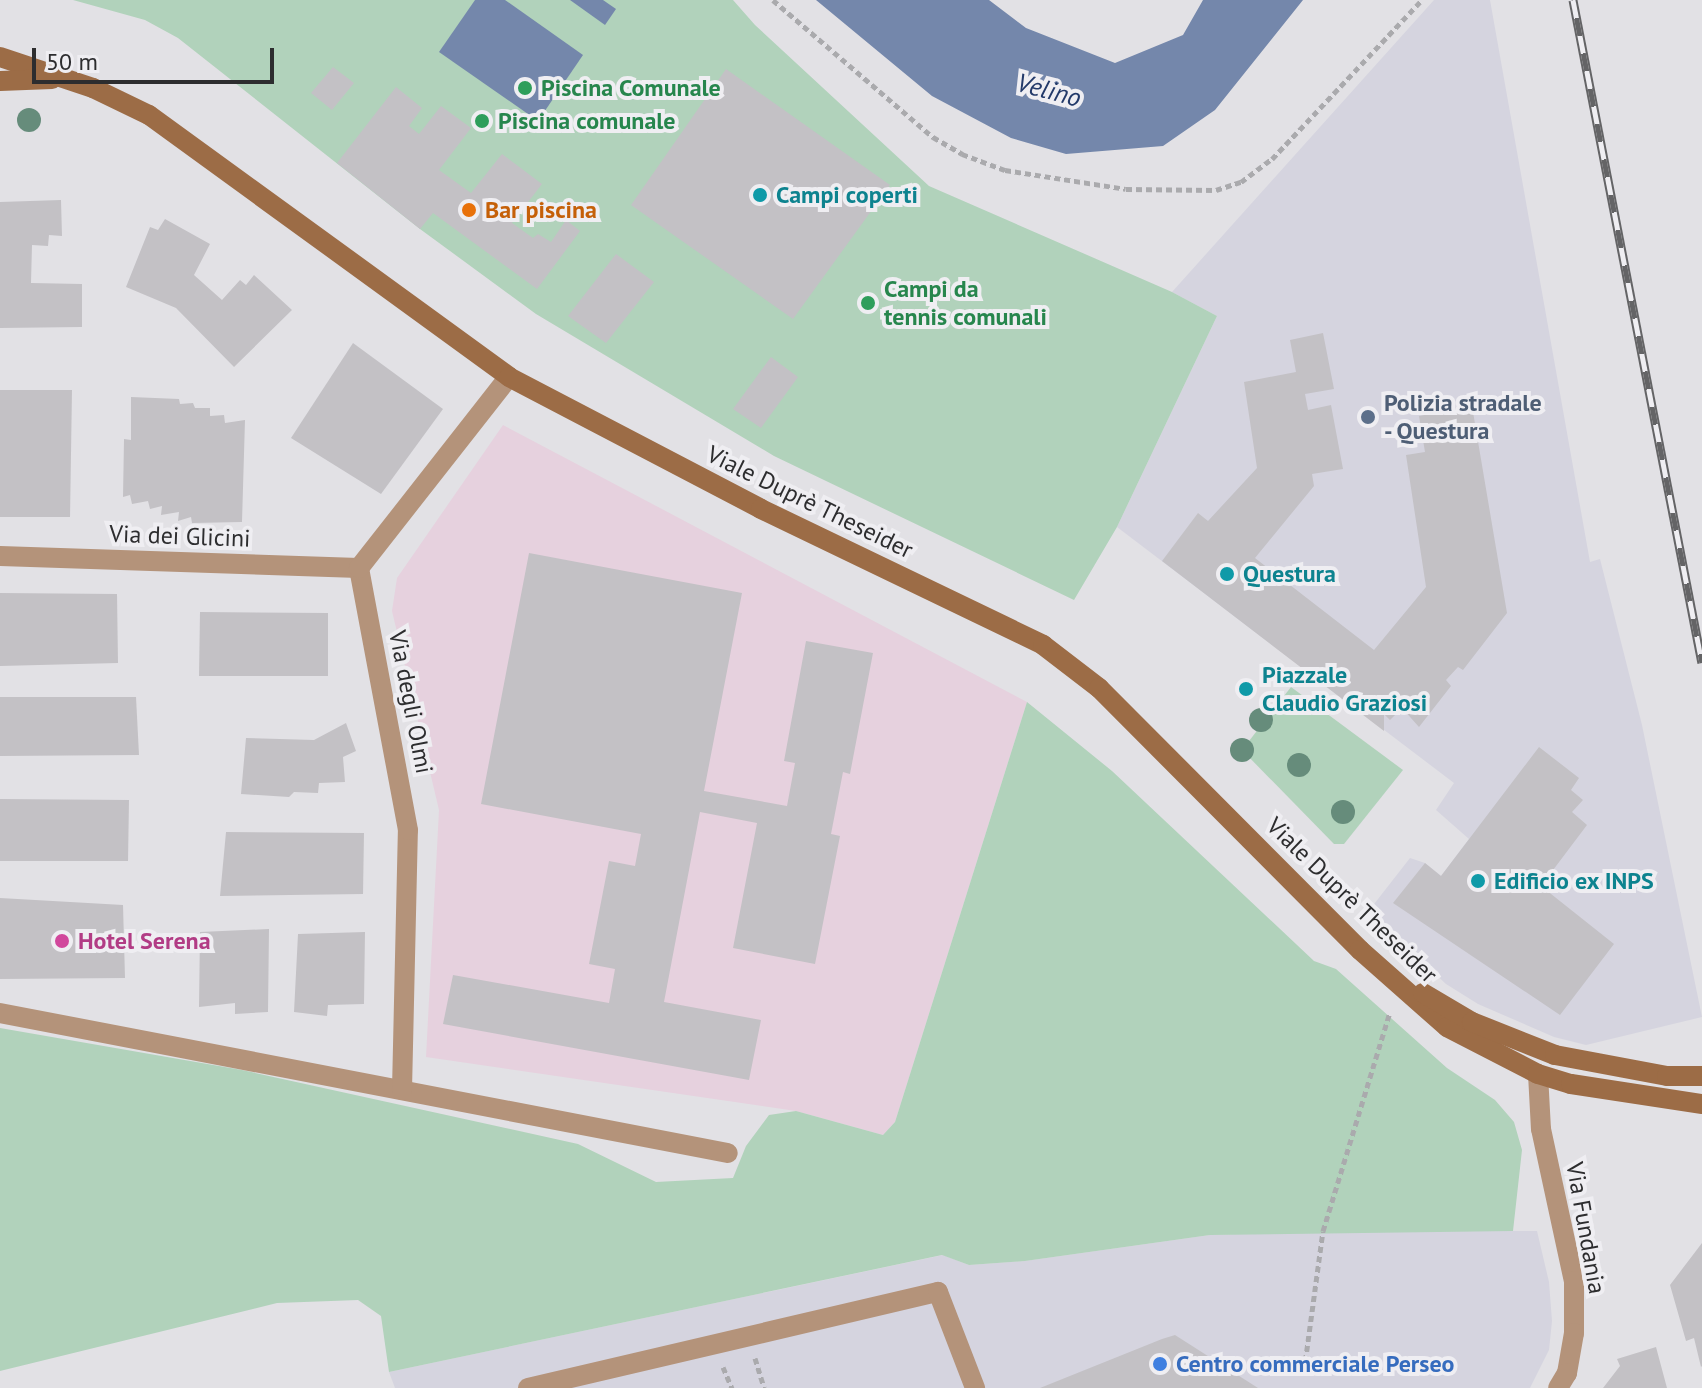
<!DOCTYPE html>
<meta charset="utf-8">
<style>
body{margin:0}
#map{position:relative;width:1702px;height:1388px;overflow:hidden;background:#e2e1e5;font-family:"PT Sans",sans-serif}
div>[style]{position:absolute}
[style*='--x']{left:calc(var(--x)*1px);top:calc(var(--y)*1px);width:calc(var(--w)*1px);rotate:calc(var(--a)*1deg)}
.built>*{inset:0;background:#d5d4df}
.education>*{inset:0;background:#e6d1de}
.green>*{inset:0;background:#b1d2bb}
.water>*{inset:0;background:#7487ab}
.building>*{inset:0;background:#c3c1c5}
.path>*{height:5px;margin-top:-2.5px;transform-origin:0;background:repeating-linear-gradient(90deg,#aaaaad 0 6px,transparent 0 10px)}
.street>*{height:20px;margin:-10px;padding:0 10px;transform-origin:10px;border-radius:10px;background:#b4937a}
.secondary>*{height:20px;margin:-10px;padding:0 10px;transform-origin:10px;border-radius:10px;background:#9c6c46}
.rail>*{height:9px;margin-top:-4.5px;transform-origin:0;background:repeating-linear-gradient(90deg,#efeef2 0 18px,#646466 0 36px);box-sizing:border-box;border-block:2px solid #646466}
.trees>*{width:24px;height:24px;margin:-12px;border-radius:50%;background:#668c7b}
.dots>*{width:22px;height:22px;translate:-50% -50%;box-sizing:border-box;border:4px solid #efeef2;border-radius:50%}
span{translate:-50% -50%;white-space:nowrap;text-align:center;line-height:1.15;-webkit-text-stroke:8px #efeef2;paint-order:stroke}
.leisure-label{font-size:24px;color:#27864d;font-weight:700}
.left{translate:0 -50%;text-align:left}
.culture-label{font-size:24px;color:#0d838f;font-weight:700}
.food-label{font-size:24px;color:#c56008;font-weight:700}
.service-label{font-size:24px;color:#4e5e75;font-weight:700}
.street-label{font-size:24px;color:#2d2d2f}
.hotel-label{font-size:24px;color:#b23c85;font-weight:700}
.shop-label{font-size:24px;color:#366cbe;font-weight:700}
.water-label{font-size:26px;color:#233a6a;font-style:italic}
.scale{position:absolute;left:32px;top:48px;width:242px;height:36px;box-sizing:border-box;border:4px solid #2d2d2f;border-top:0;padding-left:10px;font-size:24px;line-height:28px;white-space:nowrap;color:#2d2d2f;-webkit-text-stroke:6px #efeef2;paint-order:stroke}
</style>
<div id="map">
<div class="built">
<div style="clip-path:polygon(1434px 0,1490px 0,1590px 562px,1600px 559px,1642px 725px,1702px 1017px,1586px 1045px,1554px 1037px,1478px 1004px,1446px 984px,1375px 918px,1371px 908px,1410px 858px,1425px 863px,1441px 876px,1469px 839px,1436px 810px,1454px 783px,1117px 527px,1217px 316px,1172px 292px)"></div>
<div style="clip-path:polygon(1323px 1231px,1537px 1231px,1549px 1282px,1552px 1321px,1549px 1350px,1530px 1388px,395px 1388px,389px 1372px,943px 1255px,969px 1265px,1025px 1261px,1210px 1235px)"></div>
</div>
<div class="education">
<div style="clip-path:polygon(503px 425px,1027px 702px,895px 1122px,883px 1135px,796px 1111px,426px 1057px,439px 810px,392px 611px,397px 578px)"></div>
</div>
<div class="green">
<div style="clip-path:polygon(73px 0,733px 0,755px 25px,929px 186px,1172px 292px,1217px 316px,1117px 527px,1074px 600px,774px 456px,536px 314px,420px 229px,178px 38px,145px 20px)"></div>
<div style="clip-path:polygon(1291px 687px,1403px 770px,1344px 844px,1334px 844px,1242px 750px)"></div>
<div style="clip-path:polygon(1027px 702px,1112px 771px,1314px 961px,1336px 969px,1447px 1068px,1495px 1100px,1514px 1122px,1522px 1150px,1513px 1231px,1210px 1235px,1025px 1261px,969px 1265px,942px 1255px,389px 1372px,381px 1316px,358px 1300px,277px 1303px,0 1371px,0 1028px,242px 1070px,578px 1144px,656px 1182px,733px 1178px,746px 1146px,769px 1115px,796px 1111px,883px 1135px,895px 1122px)"></div>
</div>
<div class="water">
<div style="clip-path:polygon(475px 0,505px 0,583px 55px,538px 121px,439px 52px)"></div>
<div style="clip-path:polygon(570px 0,603px 0,616px 9px,605px 25px)"></div>
<div style="clip-path:polygon(816px 0,989px 0,1026px 28px,1115px 63px,1183px 35px,1203px 0,1303px 0,1215px 110px,1163px 146px,1066px 154px,1011px 138px,932px 96px)"></div>
</div>
<div class="building">
<div style="clip-path:polygon(333px 67px,354px 83px,332px 110px,311px 93px)"></div>
<div style="clip-path:polygon(726px 69px,890px 185px,793px 319px,631px 205px)"></div>
<div style="clip-path:polygon(396px 87px,422px 108px,409px 126px,419px 134px,441px 106px,471px 128px,439px 170px,471px 193px,502px 154px,542px 184px,512px 223px,533px 238px,538px 234px,551px 242px,566px 220px,580px 231px,537px 289px,433px 213px,420px 229px,337px 163px)"></div>
<div style="clip-path:polygon(61px 200px,62px 236px,49px 235px,48px 246px,32px 245px,31px 283px,82px 284px,82px 327px,0 328px,0 202px)"></div>
<div style="clip-path:polygon(165px 219px,210px 244px,194px 275px,222px 300px,240px 280px,246px 285px,254px 275px,292px 310px,234px 367px,176px 308px,126px 287px,150px 227px,158px 230px)"></div>
<div style="clip-path:polygon(616px 254px,654px 282px,606px 343px,568px 316px)"></div>
<div style="clip-path:polygon(1323px 333px,1334px 389px,1305px 394px,1308px 410px,1331px 405px,1343px 469px,1312px 474px,1314px 486px,1255px 558px,1374px 650px,1426px 587px,1406px 455px,1425px 452px,1419px 416px,1472px 406px,1507px 613px,1463px 670px,1458px 667px,1446px 680px,1451px 686px,1419px 727px,1402px 708px,1390px 720px,1384px 714px,1384px 731px,1162px 561px,1198px 513px,1208px 521px,1257px 468px,1244px 382px,1296px 372px,1290px 340px)"></div>
<div style="clip-path:polygon(353px 343px,443px 409px,381px 494px,291px 438px)"></div>
<div style="clip-path:polygon(771px 357px,798px 377px,761px 428px,733px 409px)"></div>
<div style="clip-path:polygon(0 390px,72px 390px,70px 517px,0 517px)"></div>
<div style="clip-path:polygon(131px 397px,179px 399px,180px 404px,193px 403px,195px 408px,210px 408px,210px 416px,224px 415px,225px 423px,245px 420px,242px 522px,192px 523px,191px 517px,178px 521px,179px 512px,161px 515px,162px 506px,150px 509px,148px 501px,132px 504px,130px 495px,123px 497px,124px 439px,131px 440px)"></div>
<div style="clip-path:polygon(529px 553px,742px 593px,704px 791px,787px 806px,795px 763px,784px 761px,806px 641px,873px 653px,850px 774px,843px 772px,831px 834px,840px 836px,815px 964px,733px 948px,757px 823px,700px 812px,664px 1002px,761px 1020px,749px 1080px,443px 1024px,453px 975px,609px 1003px,615px 969px,589px 964px,609px 861px,635px 866px,641px 834px,481px 804px)"></div>
<div style="clip-path:polygon(0 593px,117px 594px,118px 663px,0 666px)"></div>
<div style="clip-path:polygon(200px 612px,328px 613px,328px 676px,199px 676px)"></div>
<div style="clip-path:polygon(0 697px,136px 697px,139px 755px,0 756px)"></div>
<div style="clip-path:polygon(346px 723px,356px 751px,343px 757px,345px 782px,319px 783px,318px 793px,294px 792px,289px 797px,241px 794px,246px 738px,314px 740px)"></div>
<div style="clip-path:polygon(1539px 747px,1579px 778px,1571px 790px,1583px 800px,1572px 812px,1587px 825px,1541px 886px,1614px 944px,1560px 1015px,1393px 903px,1425px 863px,1441px 876px)"></div>
<div style="clip-path:polygon(0 799px,129px 800px,128px 861px,0 861px)"></div>
<div style="clip-path:polygon(226px 832px,364px 833px,363px 894px,220px 896px)"></div>
<div style="clip-path:polygon(0 898px,123px 905px,125px 978px,0 979px)"></div>
<div style="clip-path:polygon(269px 929px,268px 1012px,235px 1014px,235px 1003px,199px 1007px,200px 932px)"></div>
<div style="clip-path:polygon(365px 932px,364px 1004px,328px 1005px,327px 1016px,294px 1012px,298px 934px)"></div>
<div style="clip-path:polygon(1702px 1243px,1702px 1366px,1701px 1367px,1694px 1338px,1686px 1341px,1670px 1285px)"></div>
<div style="clip-path:polygon(1175px 1335px,1258px 1388px,1040px 1388px,1162px 1339px)"></div>
<div style="clip-path:polygon(1656px 1347px,1667px 1388px,1603px 1388px,1620px 1366px,1617px 1359px)"></div>
</div>
<div class="path">
<div style="--x:773;--y:0;--w:211;--a:40.6"></div>
<div style="--x:933;--y:137;--w:34;--a:30"></div>
<div style="--x:962;--y:154;--w:46;--a:20.4"></div>
<div style="--x:1005;--y:170;--w:122;--a:8.9"></div>
<div style="--x:1126;--y:189;--w:90;--a:0.6"></div>
<div style="--x:1216;--y:190;--w:26;--a:-18"></div>
<div style="--x:1241;--y:182;--w:39;--a:-37"></div>
<div style="--x:1272;--y:159;--w:219;--a:-46.7"></div>
<div style="--x:755;--y:1358;--w:31;--a:73"></div>
<div style="--x:723;--y:1367;--w:23;--a:67"></div>
<div style="--x:1304;--y:1371;--w:141;--a:-82.3"></div>
<div style="--x:1323;--y:1231;--w:229;--a:-73"></div>
</div>
<div class="street">
<div style="--x:0;--y:556;--w:359;--a:1.9"></div>
<div style="--x:0;--y:1013;--w:741;--a:10.89"></div>
<div style="--x:1538;--y:1074;--w:55;--a:86.9"></div>
<div style="--x:1541;--y:1129;--w:156;--a:77.8"></div>
<div style="--x:1574;--y:1281;--w:52;--a:90"></div>
<div style="--x:1574;--y:1333;--w:41;--a:99.9"></div>
<div style="--x:1567;--y:1373;--w:17;--a:121"></div>
<div style="--x:402;--y:1090;--w:260;--a:-88.7"></div>
<div style="--x:408;--y:830;--w:267;--a:-100.6"></div>
<div style="--x:359;--y:568;--w:243;--a:-51.9"></div>
<div style="--x:528;--y:1388;--w:421;--a:-13.2"></div>
<div style="--x:938;--y:1292;--w:103;--a:68.9"></div>
</div>
<div class="secondary">
<div style="--x:0;--y:57;--w:98;--a:18.4"></div>
<div style="--x:93;--y:88;--w:62;--a:25.7"></div>
<div style="--x:149;--y:115;--w:445;--a:36"></div>
<div style="--x:509;--y:377;--w:284;--a:27.6"></div>
<div style="--x:761;--y:509;--w:313;--a:25.7"></div>
<div style="--x:1043;--y:645;--w:71;--a:37.5"></div>
<div style="--x:1099;--y:688;--w:370;--a:45.1"></div>
<div style="--x:1360;--y:950;--w:116;--a:41.5"></div>
<div style="--x:1447;--y:1027;--w:102;--a:27.3"></div>
<div style="--x:1538;--y:1074;--w:34;--a:17"></div>
<div style="--x:1571;--y:1084;--w:133;--a:8.7"></div>
<div style="--x:0;--y:81;--w:52;--a:-2.2"></div>
<div style="--x:1423;--y:993;--w:57;--a:30.6"></div>
<div style="--x:1472;--y:1022;--w:89;--a:21.7"></div>
<div style="--x:1555;--y:1055;--w:114;--a:10.6"></div>
<div style="--x:1667;--y:1076;--w:35;--a:0"></div>
</div>
<div class="rail">
<div style="--x:1573;--y:0;--w:675;--a:78.99"></div>
</div>
<div class="trees">
<div style="left:29px;top:120px"></div>
<div style="left:1261px;top:720px"></div>
<div style="left:1242px;top:750px"></div>
<div style="left:1299px;top:765px"></div>
<div style="left:1343px;top:812px"></div>
</div>
<div class="dots">
<div style="left:525px;top:88px;background:#2e9e5b"></div>
<div style="left:482px;top:121px;background:#2e9e5b"></div>
<div style="left:760px;top:195px;background:#0f9aa8"></div>
<div style="left:469px;top:210px;background:#e8710a"></div>
<div style="left:868px;top:303px;background:#2e9e5b"></div>
<div style="left:1368px;top:417px;background:#5c6f8a"></div>
<div style="left:1227px;top:574px;background:#0f9aa8"></div>
<div style="left:1246px;top:689px;background:#0f9aa8"></div>
<div style="left:1478px;top:881px;background:#0f9aa8"></div>
<div style="left:62px;top:941px;background:#d1479c"></div>
<div style="left:1160px;top:1364px;background:#3f7fe0"></div>
</div>
<div class="leisure-label">
<span class="left" style="left:541px;top:88px">Piscina Comunale</span>
<span class="left" style="left:498px;top:121px">Piscina comunale</span>
<span class="left" style="left:884px;top:303px">Campi da<br>tennis comunali</span>
</div>
<div class="culture-label">
<span class="left" style="left:776px;top:195px">Campi coperti</span>
<span class="left" style="left:1243px;top:574px">Questura</span>
<span class="left" style="left:1262px;top:689px">Piazzale<br>Claudio Graziosi</span>
<span class="left" style="left:1494px;top:881px">Edificio ex INPS</span>
</div>
<div class="food-label">
<span class="left" style="left:485px;top:210px">Bar piscina</span>
</div>
<div class="service-label">
<span class="left" style="left:1384px;top:417px">Polizia stradale<br>- Questura</span>
</div>
<div class="street-label">
<span style="left:810px;top:502px;rotate:26deg">Viale Duprè Theseider</span>
<span style="left:180px;top:536px;rotate:2deg">Via dei Glicini</span>
<span style="left:411px;top:702px;rotate:79deg">Via degli Olmi</span>
<span style="left:1352px;top:900px;rotate:44deg">Viale Duprè Theseider</span>
<span style="left:1586px;top:1228px;rotate:80deg">Via Fundania</span>
</div>
<div class="hotel-label">
<span class="left" style="left:78px;top:941px">Hotel Serena</span>
</div>
<div class="shop-label">
<span class="left" style="left:1176px;top:1364px">Centro commerciale Perseo</span>
</div>
<div class="water-label">
<span style="left:1049px;top:90px;rotate:15deg">Velino</span>
</div>
<div class="scale">50 m</div>
</div>
